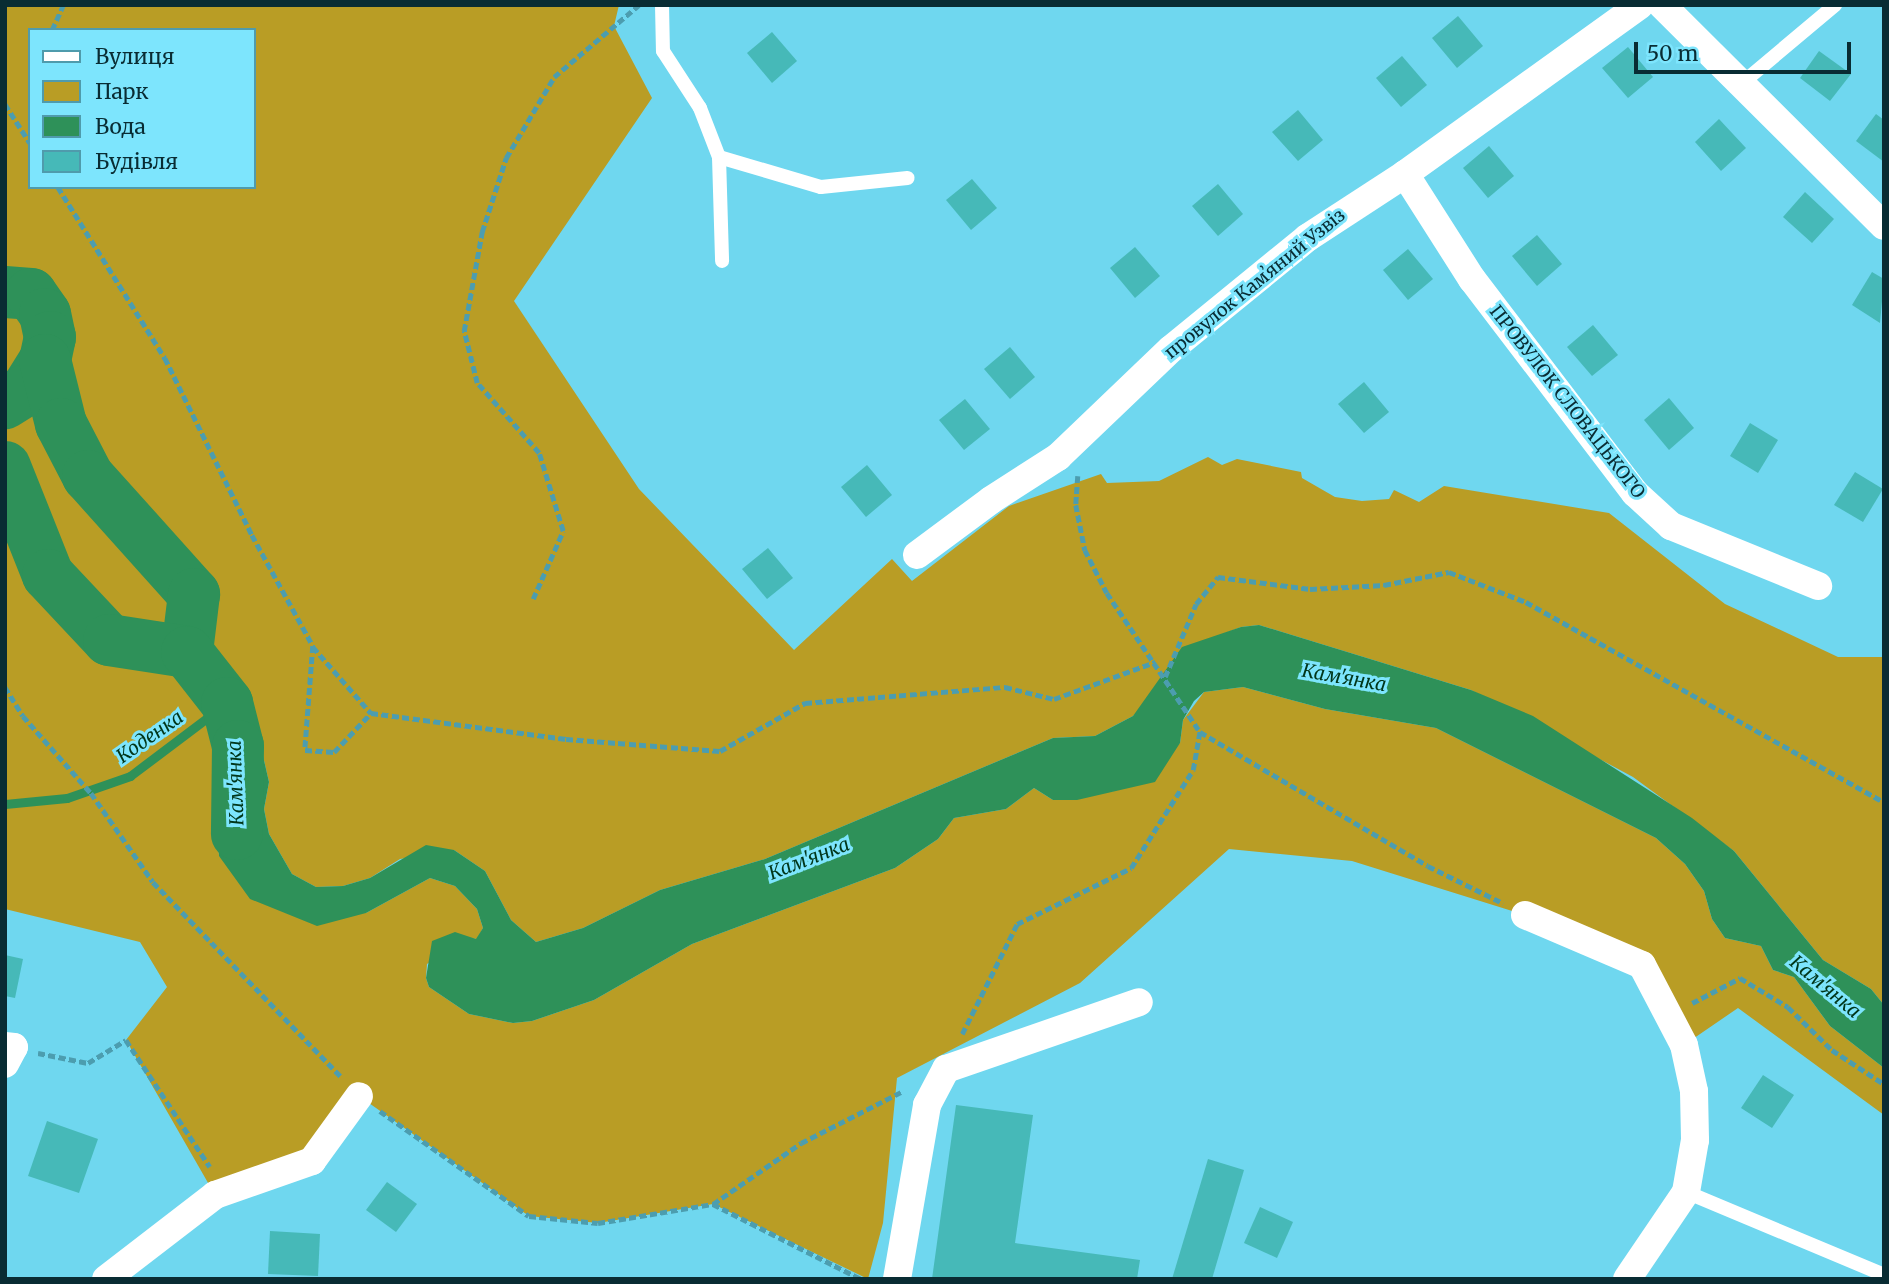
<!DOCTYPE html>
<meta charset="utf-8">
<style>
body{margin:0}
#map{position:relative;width:1889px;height:1284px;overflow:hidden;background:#6fd7ef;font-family:Merriweather,serif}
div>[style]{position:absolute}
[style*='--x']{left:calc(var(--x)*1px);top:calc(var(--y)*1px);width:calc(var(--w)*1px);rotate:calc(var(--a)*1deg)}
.green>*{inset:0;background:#b99d25}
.water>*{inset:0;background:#2e9159}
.stream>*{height:9px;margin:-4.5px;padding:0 4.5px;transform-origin:4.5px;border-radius:4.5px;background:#2e9159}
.river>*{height:52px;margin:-26px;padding:0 26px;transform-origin:26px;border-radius:26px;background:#2e9159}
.building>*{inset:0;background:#46b9b8}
.path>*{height:4.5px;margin-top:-2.25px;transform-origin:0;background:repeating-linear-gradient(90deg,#4c9daf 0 7px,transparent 0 10.5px)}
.lane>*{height:14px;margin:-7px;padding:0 7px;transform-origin:7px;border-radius:7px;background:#fff}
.street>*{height:28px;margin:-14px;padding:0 14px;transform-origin:14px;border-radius:14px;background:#fff}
span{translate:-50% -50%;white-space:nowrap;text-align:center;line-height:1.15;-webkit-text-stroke:6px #7de5fd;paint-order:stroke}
.street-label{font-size:18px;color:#092c33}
.water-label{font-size:19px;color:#00361a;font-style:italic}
.frame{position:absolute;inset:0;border:7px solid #092c33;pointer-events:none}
.legend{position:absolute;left:28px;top:28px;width:228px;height:161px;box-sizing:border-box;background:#7de5fd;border:2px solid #4f9bac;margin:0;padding:9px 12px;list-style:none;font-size:21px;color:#092c33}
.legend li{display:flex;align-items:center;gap:14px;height:35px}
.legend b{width:35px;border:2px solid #4f9bac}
.scale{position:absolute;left:1634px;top:42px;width:217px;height:32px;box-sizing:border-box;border:4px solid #092c33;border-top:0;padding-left:9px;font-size:21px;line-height:24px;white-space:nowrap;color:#092c33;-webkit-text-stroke:5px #7de5fd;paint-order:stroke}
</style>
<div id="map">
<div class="green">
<div style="clip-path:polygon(evenodd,5px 5px,619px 5px,614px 26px,652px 98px,514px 301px,639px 489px,794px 650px,892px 559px,912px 581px,1009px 506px,1101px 474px,1107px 483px,1159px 481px,1208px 457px,1222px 465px,1237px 459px,1301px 472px,1302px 478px,1335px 497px,1362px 501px,1389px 499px,1394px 490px,1419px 502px,1444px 486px,1609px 513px,1725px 604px,1838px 657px,1884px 657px,1884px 1005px,1871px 989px,1823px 960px,1734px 851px,1633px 777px,1471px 690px,1259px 625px,1241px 627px,1215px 637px,1133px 716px,1095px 736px,1053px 738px,765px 859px,660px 890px,583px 928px,536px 942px,511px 920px,485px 871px,454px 850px,400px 859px,370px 878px,343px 886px,316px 887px,292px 874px,269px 834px,264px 809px,269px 782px,263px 756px,215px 772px,219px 856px,366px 913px,430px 878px,455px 886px,477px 909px,483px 928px,477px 939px,465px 938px,427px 964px,426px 978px,429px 987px,469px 1014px,513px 1023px,532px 1021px,594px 1000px,692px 944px,895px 868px,938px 839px,954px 818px,1006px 809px,1034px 788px,1053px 800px,1114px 791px,1180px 743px,1183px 720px,1204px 692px,1243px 687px,1325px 709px,1436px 728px,1656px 838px,1685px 864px,1704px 891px,1712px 919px,1725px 938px,1761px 946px,1773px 970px,1794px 977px,1830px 1026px,1884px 1068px,1884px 1115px,1738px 1008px,1684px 1045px,1642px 965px,1525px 915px,1352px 861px,1229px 849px,1080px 983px,897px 1078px,883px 1223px,868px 1279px,713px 1204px,598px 1223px,529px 1216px,359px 1096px,312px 1161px,215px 1195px,126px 1040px,167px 987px,140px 942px,5px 909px,5px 5px,30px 30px,254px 30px,254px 187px,30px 187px,30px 30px)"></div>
</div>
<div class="water">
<div style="clip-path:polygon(1259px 625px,1471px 690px,1533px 716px,1692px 818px,1734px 851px,1823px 960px,1871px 989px,1884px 1005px,1884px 1068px,1830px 1026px,1794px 977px,1773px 970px,1761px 946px,1725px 938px,1712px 919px,1704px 891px,1685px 864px,1656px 838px,1436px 728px,1325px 709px,1243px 687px,1204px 692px,1194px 701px,1183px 720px,1180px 743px,1155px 782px,1077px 800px,1053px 800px,1034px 788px,1006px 809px,954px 818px,938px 839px,895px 868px,692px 944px,594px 1000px,532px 1021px,513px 1023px,469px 1014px,429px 987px,426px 978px,432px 941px,455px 932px,476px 939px,483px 928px,477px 909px,455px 886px,430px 878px,366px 913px,317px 926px,250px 899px,219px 856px,215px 772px,263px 756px,269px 782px,264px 809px,269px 834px,292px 874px,316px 887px,343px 886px,370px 878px,426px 845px,454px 850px,485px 871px,511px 920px,536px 942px,583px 928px,660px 890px,765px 859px,1053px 738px,1095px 736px,1133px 716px,1182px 647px,1241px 627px)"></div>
</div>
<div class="stream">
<div style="--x:5;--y:804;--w:62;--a:-5.5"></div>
<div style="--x:67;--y:798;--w:67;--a:-19.2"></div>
<div style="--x:130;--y:776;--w:121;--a:-37"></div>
</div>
<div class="river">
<div style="--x:5;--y:292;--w:26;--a:4"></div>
<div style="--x:31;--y:294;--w:24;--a:55"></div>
<div style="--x:45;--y:314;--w:24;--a:78"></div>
<div style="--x:50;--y:337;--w:24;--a:102"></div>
<div style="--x:45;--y:360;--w:36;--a:122"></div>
<div style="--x:26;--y:390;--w:25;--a:148"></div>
<div style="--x:45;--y:360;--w:66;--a:76"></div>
<div style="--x:61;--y:424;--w:59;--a:62.6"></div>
<div style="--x:88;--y:476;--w:159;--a:48.1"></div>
<div style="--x:194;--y:594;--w:58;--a:96.9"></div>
<div style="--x:5;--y:467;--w:116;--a:68.3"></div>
<div style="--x:48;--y:575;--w:89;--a:46.8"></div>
<div style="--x:109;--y:640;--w:79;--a:8.7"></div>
<div style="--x:187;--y:652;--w:65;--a:51.9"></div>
<div style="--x:227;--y:703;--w:44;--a:75.7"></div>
<div style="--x:238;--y:746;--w:88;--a:90.7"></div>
</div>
<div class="building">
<div style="clip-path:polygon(1458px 16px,1483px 46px,1457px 68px,1432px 38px)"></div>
<div style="clip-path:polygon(772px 32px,797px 61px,772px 83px,747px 53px)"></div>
<div style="clip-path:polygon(1628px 47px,1653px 77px,1628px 98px,1602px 68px)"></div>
<div style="clip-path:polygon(1819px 51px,1851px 74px,1830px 101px,1800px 78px)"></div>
<div style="clip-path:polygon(1402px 56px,1427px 85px,1401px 107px,1376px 78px)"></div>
<div style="clip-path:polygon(1298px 110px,1323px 140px,1298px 161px,1272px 132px)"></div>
<div style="clip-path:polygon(1876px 114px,1884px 120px,1884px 162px,1856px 141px)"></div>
<div style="clip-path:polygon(1719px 119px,1746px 148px,1721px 171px,1695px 142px)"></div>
<div style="clip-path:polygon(1489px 146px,1514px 176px,1488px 198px,1463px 168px)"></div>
<div style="clip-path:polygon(972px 179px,997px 208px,971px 230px,946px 200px)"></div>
<div style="clip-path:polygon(1218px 184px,1243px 214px,1218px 236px,1192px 206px)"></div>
<div style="clip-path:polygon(1805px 192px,1834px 219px,1812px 243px,1783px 217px)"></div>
<div style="clip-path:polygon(1537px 235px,1562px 264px,1537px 286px,1512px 256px)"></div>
<div style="clip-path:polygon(1135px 247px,1160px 276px,1135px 298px,1110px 268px)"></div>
<div style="clip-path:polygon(1408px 249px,1433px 279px,1408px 300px,1383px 270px)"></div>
<div style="clip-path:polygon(1872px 272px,1884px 279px,1880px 323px,1852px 305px)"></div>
<div style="clip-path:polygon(1593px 325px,1618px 355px,1592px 376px,1567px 347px)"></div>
<div style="clip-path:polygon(1010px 347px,1035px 377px,1010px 399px,984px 369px)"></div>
<div style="clip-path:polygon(1364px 382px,1389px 412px,1364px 433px,1338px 404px)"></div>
<div style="clip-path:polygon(1669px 398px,1694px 428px,1669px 450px,1644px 420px)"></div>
<div style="clip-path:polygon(965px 399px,990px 429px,964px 450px,939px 420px)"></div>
<div style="clip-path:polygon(1750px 423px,1778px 440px,1758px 473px,1730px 456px)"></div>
<div style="clip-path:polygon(867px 465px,892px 495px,866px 517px,841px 487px)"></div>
<div style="clip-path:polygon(1855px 472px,1883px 489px,1863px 522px,1834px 505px)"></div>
<div style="clip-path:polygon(768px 548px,793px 578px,767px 599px,742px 569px)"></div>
<div style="clip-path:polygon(5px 955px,23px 959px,15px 998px,5px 996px)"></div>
<div style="clip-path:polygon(1763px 1075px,1794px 1095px,1772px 1128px,1741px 1108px)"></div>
<div style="clip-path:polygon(956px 1105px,1033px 1115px,1015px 1243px,1140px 1260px,1137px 1279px,932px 1279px)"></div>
<div style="clip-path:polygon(47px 1121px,98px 1139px,79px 1193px,28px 1176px)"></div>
<div style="clip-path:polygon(1208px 1159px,1244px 1170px,1212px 1279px,1172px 1279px)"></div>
<div style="clip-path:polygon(387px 1182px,417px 1204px,396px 1232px,366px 1210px)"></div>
<div style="clip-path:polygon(1260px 1207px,1293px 1222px,1277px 1258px,1244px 1243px)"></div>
<div style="clip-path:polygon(270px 1231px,320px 1234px,318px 1276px,268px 1274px)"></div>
</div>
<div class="path">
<div style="--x:52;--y:30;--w:27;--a:-66"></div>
<div style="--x:5;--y:104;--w:46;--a:57.3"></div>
<div style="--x:58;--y:187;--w:202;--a:58"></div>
<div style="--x:165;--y:358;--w:197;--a:63.8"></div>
<div style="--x:252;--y:535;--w:127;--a:61.2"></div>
<div style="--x:313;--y:646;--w:104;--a:94.4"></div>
<div style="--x:305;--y:750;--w:29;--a:4"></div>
<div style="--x:334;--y:752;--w:54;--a:-46.5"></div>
<div style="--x:371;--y:713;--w:197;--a:7.6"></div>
<div style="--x:566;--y:739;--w:154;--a:4.5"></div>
<div style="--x:720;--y:751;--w:98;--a:-29.5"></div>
<div style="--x:805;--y:703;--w:201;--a:-4.6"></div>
<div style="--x:1005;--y:687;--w:50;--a:13.8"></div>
<div style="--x:1054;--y:699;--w:108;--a:-20.1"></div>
<div style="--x:1078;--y:476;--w:29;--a:94"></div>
<div style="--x:1076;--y:505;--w:46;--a:78.7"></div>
<div style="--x:1085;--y:550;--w:48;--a:62.9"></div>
<div style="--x:1107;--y:593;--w:167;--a:56.2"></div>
<div style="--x:1200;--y:732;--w:264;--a:30.4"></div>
<div style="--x:1428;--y:866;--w:84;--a:26.3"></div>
<div style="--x:533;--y:599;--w:74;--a:-66.2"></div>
<div style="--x:563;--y:531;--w:82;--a:-107.1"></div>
<div style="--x:539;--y:453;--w:94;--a:-131.5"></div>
<div style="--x:477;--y:383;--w:54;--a:-104"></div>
<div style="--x:464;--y:331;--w:101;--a:-79.7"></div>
<div style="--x:482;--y:232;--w:78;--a:-72"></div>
<div style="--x:506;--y:158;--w:94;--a:-59.3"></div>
<div style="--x:554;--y:77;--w:111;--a:-40.3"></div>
<div style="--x:313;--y:647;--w:88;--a:48.7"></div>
<div style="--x:1165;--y:677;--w:79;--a:-67"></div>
<div style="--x:1196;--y:604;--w:35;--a:-51"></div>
<div style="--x:1218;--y:577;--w:93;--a:7.4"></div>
<div style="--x:1310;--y:589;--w:74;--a:-3.1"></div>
<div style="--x:1384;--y:585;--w:66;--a:-11.3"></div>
<div style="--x:1449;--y:572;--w:83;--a:21.3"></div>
<div style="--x:1526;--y:602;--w:410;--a:29.2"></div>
<div style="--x:5;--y:687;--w:34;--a:58"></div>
<div style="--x:23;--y:716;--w:103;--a:48.6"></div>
<div style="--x:91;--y:793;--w:108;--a:55.1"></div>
<div style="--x:153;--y:882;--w:272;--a:46"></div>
<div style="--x:1692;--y:1003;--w:54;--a:-27.5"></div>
<div style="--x:1740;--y:978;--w:56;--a:31.1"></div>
<div style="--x:1788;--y:1007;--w:62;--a:44.3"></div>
<div style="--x:1832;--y:1050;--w:62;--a:33.2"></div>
<div style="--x:962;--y:1034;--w:123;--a:-63.4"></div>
<div style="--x:1017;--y:924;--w:127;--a:-26.2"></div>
<div style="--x:1131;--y:868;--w:116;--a:-57.7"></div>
<div style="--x:1193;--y:770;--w:39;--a:-80"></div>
<div style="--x:38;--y:1053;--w:51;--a:11.3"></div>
<div style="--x:88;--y:1063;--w:44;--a:-31.2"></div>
<div style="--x:126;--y:1040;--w:152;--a:56.5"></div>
<div style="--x:380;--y:1111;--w:182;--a:35.2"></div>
<div style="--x:529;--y:1216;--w:69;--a:5.8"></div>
<div style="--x:598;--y:1223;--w:117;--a:-9.4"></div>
<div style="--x:713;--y:1204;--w:166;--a:26.9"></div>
<div style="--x:713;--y:1204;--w:107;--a:-34.7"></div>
<div style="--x:801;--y:1143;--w:112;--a:-27"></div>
</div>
<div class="lane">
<div style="--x:662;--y:5;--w:46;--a:88.8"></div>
<div style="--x:663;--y:51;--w:68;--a:57"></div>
<div style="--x:700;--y:108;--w:53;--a:68.8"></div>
<div style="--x:719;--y:157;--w:104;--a:88.3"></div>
<div style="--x:1741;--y:84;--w:123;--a:-40"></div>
<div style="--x:719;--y:157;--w:106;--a:16.4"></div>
<div style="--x:821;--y:187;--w:87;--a:-5.9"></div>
<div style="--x:1686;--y:1192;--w:215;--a:22.7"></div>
</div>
<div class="street">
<div style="--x:1662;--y:5;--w:313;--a:44.9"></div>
<div style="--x:1405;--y:174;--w:125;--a:57.5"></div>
<div style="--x:1472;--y:279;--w:269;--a:52.7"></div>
<div style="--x:1635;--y:493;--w:49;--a:42.5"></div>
<div style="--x:1671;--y:526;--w:159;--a:22.2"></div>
<div style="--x:917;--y:555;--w:92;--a:-36.6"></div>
<div style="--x:991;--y:500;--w:80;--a:-32.7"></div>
<div style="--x:1058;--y:457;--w:156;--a:-43.7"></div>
<div style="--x:1171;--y:349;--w:176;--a:-39.2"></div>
<div style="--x:1307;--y:238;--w:117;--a:-33.1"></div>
<div style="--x:1405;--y:174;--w:289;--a:-35.7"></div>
<div style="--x:1525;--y:915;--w:127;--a:23.1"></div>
<div style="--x:1642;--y:965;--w:90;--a:62.3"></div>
<div style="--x:1684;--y:1045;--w:47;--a:77.7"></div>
<div style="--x:1694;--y:1091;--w:49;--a:88.8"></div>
<div style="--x:1695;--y:1140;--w:53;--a:99.8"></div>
<div style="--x:1686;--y:1192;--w:105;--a:124.1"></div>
<div style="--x:5;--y:1046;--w:9;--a:6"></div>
<div style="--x:14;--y:1047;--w:19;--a:118"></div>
<div style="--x:106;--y:1279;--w:138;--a:-37.6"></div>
<div style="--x:215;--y:1195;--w:103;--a:-19.3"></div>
<div style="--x:312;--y:1161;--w:80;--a:-54.1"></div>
<div style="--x:897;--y:1279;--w:177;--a:-80.2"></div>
<div style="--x:927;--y:1105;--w:41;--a:-62.2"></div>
<div style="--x:946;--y:1069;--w:204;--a:-19.1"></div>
</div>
<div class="street-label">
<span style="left:1255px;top:284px;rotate:-39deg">провулок Камʼяний Узвіз</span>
<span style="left:1567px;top:402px;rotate:52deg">ПРОВУЛОК СЛОВАЦЬКОГО</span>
</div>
<div class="water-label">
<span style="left:1344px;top:678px;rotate:10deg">Кам'янка</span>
<span style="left:150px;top:737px;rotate:-35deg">Коденка</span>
<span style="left:236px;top:783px;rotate:-92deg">Кам'янка</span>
<span style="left:809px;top:859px;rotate:-21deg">Кам'янка</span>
<span style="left:1825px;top:987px;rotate:40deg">Кам'янка</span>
</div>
<div class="frame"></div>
<ul class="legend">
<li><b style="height:9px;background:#fff"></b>Вулиця</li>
<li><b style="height:19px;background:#b99d25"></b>Парк</li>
<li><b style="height:19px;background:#2e9159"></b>Вода</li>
<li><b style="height:19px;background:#46b9b8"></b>Будівля</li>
</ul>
<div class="scale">50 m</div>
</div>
